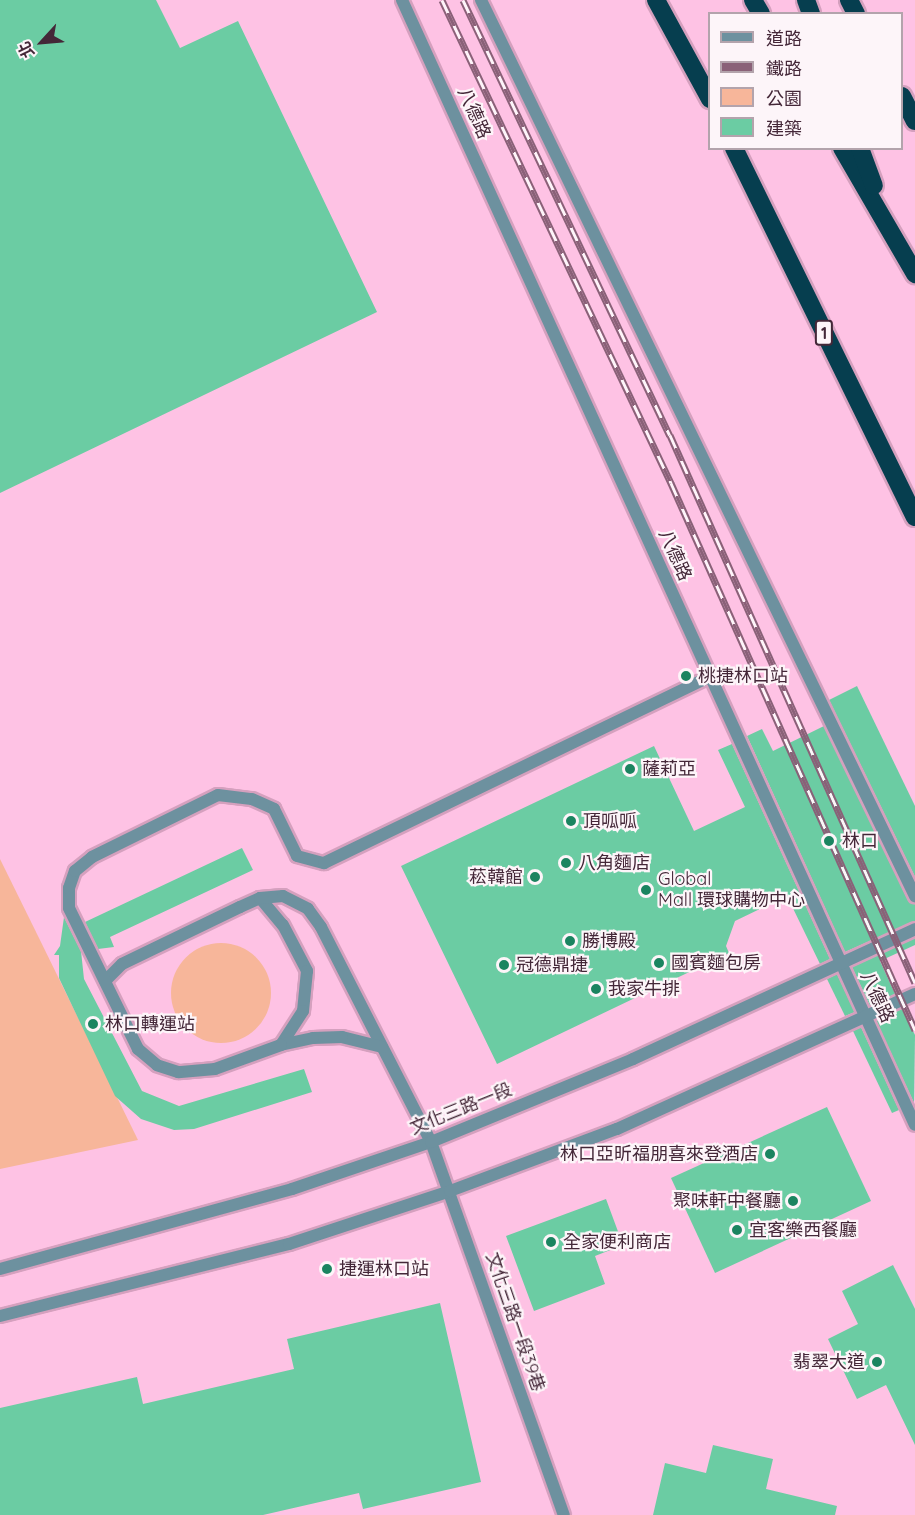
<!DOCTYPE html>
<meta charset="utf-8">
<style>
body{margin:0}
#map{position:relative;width:915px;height:1515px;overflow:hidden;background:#fec2e4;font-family:Quicksand,"Noto Sans TC",sans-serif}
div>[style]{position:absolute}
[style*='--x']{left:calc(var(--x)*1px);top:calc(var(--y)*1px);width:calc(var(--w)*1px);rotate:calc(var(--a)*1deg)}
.green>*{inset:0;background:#f7b69a}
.round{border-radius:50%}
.building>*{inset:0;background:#6bcca3}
.roads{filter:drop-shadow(2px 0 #d5a0be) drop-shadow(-2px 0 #d5a0be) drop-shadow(0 2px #d5a0be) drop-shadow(0 -2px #d5a0be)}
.service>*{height:12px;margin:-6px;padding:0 6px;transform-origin:6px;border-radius:6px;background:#6d919f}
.minor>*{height:12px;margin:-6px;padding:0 6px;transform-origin:6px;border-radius:6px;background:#6d919f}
.tertiary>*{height:12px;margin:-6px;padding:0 6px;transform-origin:6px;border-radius:6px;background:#6d919f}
.motorway>*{height:18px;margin:-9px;padding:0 9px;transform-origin:9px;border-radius:9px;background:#063e4f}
.rail>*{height:7px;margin-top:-3.5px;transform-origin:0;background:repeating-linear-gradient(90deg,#fdf5f9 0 14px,#8a6178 0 28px);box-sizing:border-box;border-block:2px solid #8a6178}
.dots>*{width:16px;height:16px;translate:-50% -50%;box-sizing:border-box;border:3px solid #fdf5f9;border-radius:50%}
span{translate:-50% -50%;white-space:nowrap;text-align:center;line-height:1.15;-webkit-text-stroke:4.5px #fdf5f9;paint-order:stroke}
.shield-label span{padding:2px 4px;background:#fdf5f9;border:2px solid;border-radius:4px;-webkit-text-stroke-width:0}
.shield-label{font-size:16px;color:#442738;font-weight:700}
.street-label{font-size:18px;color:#442738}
.poi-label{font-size:18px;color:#442738}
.left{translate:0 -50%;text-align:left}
.right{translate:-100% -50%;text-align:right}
.legend{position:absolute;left:708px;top:12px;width:195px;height:138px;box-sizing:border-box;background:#fdf5f9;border:2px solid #b3a3ac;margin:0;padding:8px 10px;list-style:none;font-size:18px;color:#442738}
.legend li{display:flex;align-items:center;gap:12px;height:30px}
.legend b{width:30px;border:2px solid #b3a3ac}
.north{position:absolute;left:12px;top:12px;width:60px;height:60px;-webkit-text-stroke:4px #fdf5f9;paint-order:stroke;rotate:244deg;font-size:16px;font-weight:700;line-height:24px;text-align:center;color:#442738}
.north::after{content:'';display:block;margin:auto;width:21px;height:27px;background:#442738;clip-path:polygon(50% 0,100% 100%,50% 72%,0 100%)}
</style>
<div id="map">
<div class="green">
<div style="clip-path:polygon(0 859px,38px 936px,138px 1140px,0 1169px)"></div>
<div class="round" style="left:171px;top:943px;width:100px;height:100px"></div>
</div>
<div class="building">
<div style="clip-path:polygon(0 0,156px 0,180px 48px,238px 21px,377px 312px,0 493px)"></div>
<div style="clip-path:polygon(857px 686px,915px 806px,915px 877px,829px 700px)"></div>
<div style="clip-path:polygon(824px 726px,908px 900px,915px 904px,915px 921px,845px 952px,747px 736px,762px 729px,773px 751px)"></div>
<div style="clip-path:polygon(732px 744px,830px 959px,820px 964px,787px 896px,735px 921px,726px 946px,729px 953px,497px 1064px,401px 866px,654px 746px,694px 831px,745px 807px,718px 750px)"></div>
<div style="clip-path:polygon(242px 848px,253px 870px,110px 937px,114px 947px,98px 949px,85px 922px)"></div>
<div style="clip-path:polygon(64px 917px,81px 951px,84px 979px,142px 1091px,179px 1106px,304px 1069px,312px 1092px,194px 1129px,174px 1130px,141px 1119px,115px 1096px,59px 978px,59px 955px,54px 955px,60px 946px)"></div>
<div style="clip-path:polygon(915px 938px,915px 945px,880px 961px,895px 994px,870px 1006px,852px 967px)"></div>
<div style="clip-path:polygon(837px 974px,855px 1012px,845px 1016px,827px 979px)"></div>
<div style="clip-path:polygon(902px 1009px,915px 1035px,914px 1103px,876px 1021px)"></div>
<div style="clip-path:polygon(861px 1027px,899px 1110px,892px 1113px,853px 1031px)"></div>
<div style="clip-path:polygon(827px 1107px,871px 1201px,715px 1273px,671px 1178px)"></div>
<div style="clip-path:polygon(606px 1199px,623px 1245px,595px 1256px,605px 1284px,534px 1311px,506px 1236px)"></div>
<div style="clip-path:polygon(893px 1265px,915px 1309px,915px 1445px,886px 1385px,857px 1399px,828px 1339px,858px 1324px,842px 1291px)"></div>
<div style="clip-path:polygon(440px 1303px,481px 1482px,363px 1509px,359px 1493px,263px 1515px,0 1515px,0 1408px,137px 1377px,143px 1404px,294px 1369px,287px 1339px)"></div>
<div style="clip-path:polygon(713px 1445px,773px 1459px,766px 1489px,837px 1506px,835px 1515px,653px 1515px,665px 1463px,706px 1473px)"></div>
</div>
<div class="roads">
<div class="service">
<div style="--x:260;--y:898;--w:35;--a:50"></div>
<div style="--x:283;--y:925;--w:52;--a:62.4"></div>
<div style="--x:307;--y:971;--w:40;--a:95.7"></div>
<div style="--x:303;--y:1011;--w:40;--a:122.9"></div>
<div style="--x:105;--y:981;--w:24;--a:-45"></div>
<div style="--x:122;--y:964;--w:131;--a:-25.8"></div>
<div style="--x:240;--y:907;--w:22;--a:-24"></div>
<div style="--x:260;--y:898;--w:23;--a:-5"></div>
<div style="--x:283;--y:896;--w:28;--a:27"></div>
<div style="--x:308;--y:909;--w:22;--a:54"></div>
<div style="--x:321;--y:927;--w:242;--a:62.9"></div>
<div style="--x:382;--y:1047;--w:41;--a:-166"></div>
<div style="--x:342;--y:1037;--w:29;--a:178"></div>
<div style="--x:313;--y:1038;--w:33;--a:168"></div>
<div style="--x:281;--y:1045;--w:70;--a:160"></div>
<div style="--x:215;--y:1069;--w:37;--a:175"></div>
<div style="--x:178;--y:1072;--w:22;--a:-162"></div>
<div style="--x:157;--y:1065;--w:25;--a:-140"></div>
<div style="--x:138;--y:1049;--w:157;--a:-116.1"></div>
<div style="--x:69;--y:908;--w:20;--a:-90"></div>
<div style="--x:69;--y:888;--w:18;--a:-71"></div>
<div style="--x:75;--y:871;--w:22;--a:-39"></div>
<div style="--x:92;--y:857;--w:140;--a:-26.2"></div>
<div style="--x:218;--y:795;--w:34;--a:7"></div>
<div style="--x:252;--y:799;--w:24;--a:24"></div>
<div style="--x:274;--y:809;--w:52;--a:63.9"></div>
<div style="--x:297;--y:856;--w:28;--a:15"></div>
<div style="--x:324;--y:863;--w:429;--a:-25.8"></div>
</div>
<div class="minor">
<div style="--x:431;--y:1142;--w:396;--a:70.4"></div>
</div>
<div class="tertiary">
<div style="--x:402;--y:0;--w:1236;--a:65.49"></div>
<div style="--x:481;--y:0;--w:996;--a:64.16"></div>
<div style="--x:0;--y:1269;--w:303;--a:-15.3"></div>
<div style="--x:292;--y:1189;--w:147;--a:-18.7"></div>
<div style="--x:431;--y:1142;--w:218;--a:-22.3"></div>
<div style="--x:633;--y:1059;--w:311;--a:-24.7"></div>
<div style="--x:0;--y:1316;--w:298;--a:-14"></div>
<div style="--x:289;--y:1244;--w:169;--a:-18.2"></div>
<div style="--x:450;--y:1191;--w:178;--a:-20.4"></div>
<div style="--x:617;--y:1129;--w:327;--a:-24.4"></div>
</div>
<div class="motorway">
<div style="--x:656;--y:0;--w:113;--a:61.4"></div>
<div style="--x:753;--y:0;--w:16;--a:60"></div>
<div style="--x:806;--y:0;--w:15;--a:70"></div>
<div style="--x:849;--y:0;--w:16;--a:63"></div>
<div style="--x:902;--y:96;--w:28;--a:63"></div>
<div style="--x:734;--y:148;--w:411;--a:63.9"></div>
<div style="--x:842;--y:148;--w:146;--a:59.9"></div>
<div style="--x:860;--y:148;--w:40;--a:69.8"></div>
</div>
</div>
<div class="rail">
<div style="--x:442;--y:0;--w:535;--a:64.63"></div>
<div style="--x:671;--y:483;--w:599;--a:65.96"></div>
<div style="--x:463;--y:0;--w:482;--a:64.6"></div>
<div style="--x:670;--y:435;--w:600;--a:65.91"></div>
</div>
<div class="dots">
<div style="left:686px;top:676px;background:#1b8460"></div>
<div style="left:630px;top:769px;background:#1b8460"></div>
<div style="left:571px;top:821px;background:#1b8460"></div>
<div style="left:829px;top:841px;background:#1b8460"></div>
<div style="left:566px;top:863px;background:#1b8460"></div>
<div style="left:535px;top:877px;background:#1b8460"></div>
<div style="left:646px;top:890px;background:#1b8460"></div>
<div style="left:570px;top:941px;background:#1b8460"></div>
<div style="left:659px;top:963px;background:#1b8460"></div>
<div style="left:504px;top:965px;background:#1b8460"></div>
<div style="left:596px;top:989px;background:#1b8460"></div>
<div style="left:93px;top:1024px;background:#1b8460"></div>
<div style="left:770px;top:1154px;background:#1b8460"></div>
<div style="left:793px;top:1201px;background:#1b8460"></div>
<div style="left:737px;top:1230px;background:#1b8460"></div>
<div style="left:551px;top:1242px;background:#1b8460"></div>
<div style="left:327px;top:1269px;background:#1b8460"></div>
<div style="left:877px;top:1362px;background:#1b8460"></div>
</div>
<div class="shield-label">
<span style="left:824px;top:333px">1</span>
</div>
<div class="street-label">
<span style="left:474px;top:113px;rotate:66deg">八德路</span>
<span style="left:675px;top:555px;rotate:66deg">八德路</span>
<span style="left:877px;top:997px;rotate:65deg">八德路</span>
<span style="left:461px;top:1109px;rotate:-22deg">文化三路一段</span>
<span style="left:515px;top:1322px;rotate:71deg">文化三路一段39巷</span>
</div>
<div class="poi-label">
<span class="left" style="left:698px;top:676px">桃捷林口站</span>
<span class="left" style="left:642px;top:769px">薩莉亞</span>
<span class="left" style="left:583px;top:821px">頂呱呱</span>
<span class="left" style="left:842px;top:841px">林口</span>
<span class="left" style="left:578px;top:863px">八角麵店</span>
<span class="right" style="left:523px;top:877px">菘韓館</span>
<span class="left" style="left:658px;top:890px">Global<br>Mall 環球購物中心</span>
<span class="left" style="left:582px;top:941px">勝博殿</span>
<span class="left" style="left:671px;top:963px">國賓麵包房</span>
<span class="left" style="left:516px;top:965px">冠德鼎捷</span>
<span class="left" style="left:608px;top:989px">我家牛排</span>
<span class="left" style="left:105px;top:1024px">林口轉運站</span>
<span class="right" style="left:758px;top:1154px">林口亞昕福朋喜來登酒店</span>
<span class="right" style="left:781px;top:1201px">聚味軒中餐廳</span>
<span class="left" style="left:749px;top:1230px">宜客樂西餐廳</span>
<span class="left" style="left:563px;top:1242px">全家便利商店</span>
<span class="left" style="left:339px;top:1269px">捷運林口站</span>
<span class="right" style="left:865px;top:1362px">翡翠大道</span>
</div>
<ul class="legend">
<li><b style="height:8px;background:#6d919f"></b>道路</li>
<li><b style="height:8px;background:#8a6178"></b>鐵路</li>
<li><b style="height:16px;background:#f7b69a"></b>公園</li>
<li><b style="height:16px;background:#6bcca3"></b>建築</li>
</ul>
<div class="north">北</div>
</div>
